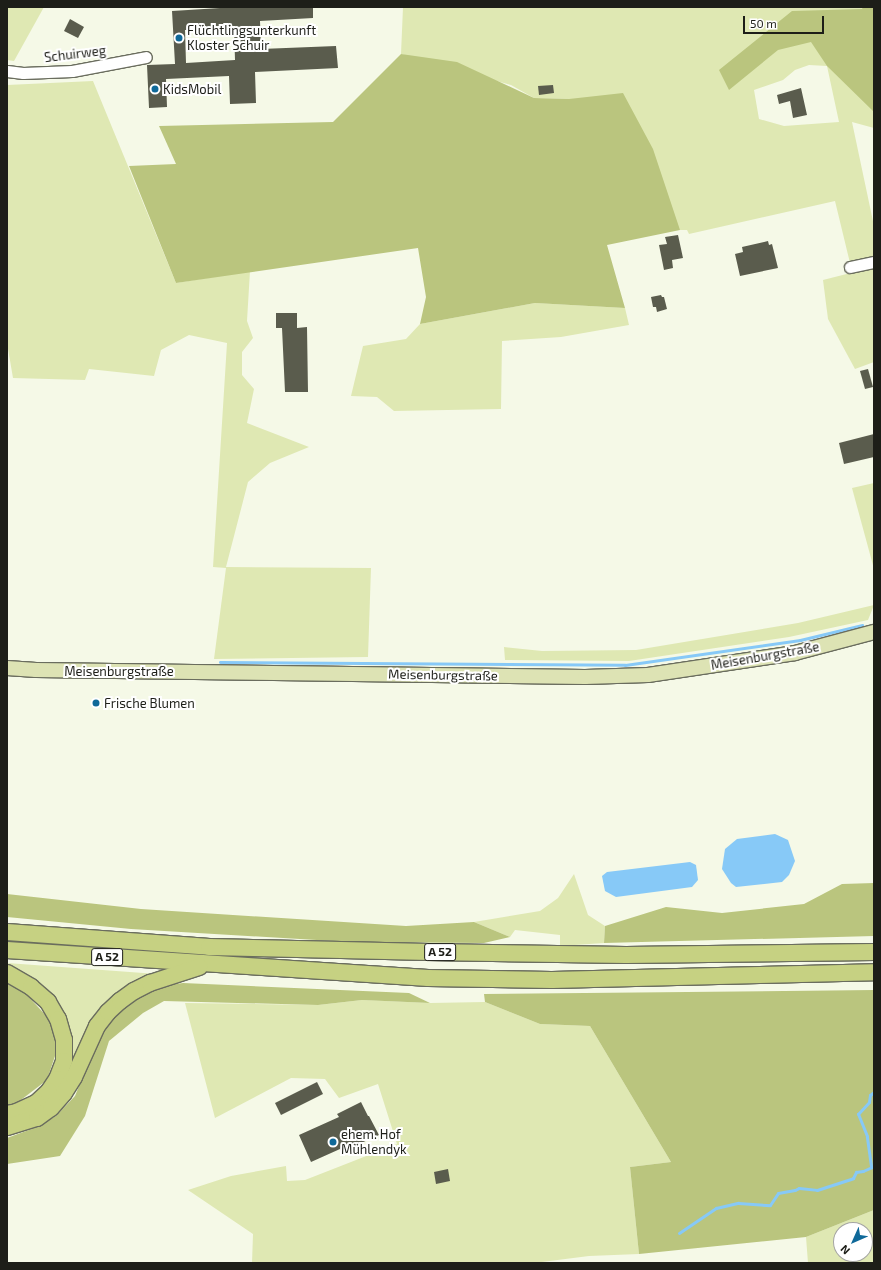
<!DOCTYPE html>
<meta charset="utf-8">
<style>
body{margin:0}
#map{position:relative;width:881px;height:1270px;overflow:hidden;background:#f5f9e7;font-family:"Exo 2",sans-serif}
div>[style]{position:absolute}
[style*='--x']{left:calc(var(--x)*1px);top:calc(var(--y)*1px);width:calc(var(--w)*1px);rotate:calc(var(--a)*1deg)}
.green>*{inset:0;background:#dfe8b3}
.forest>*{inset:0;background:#bac57e}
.water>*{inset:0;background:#87c9f7}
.stream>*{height:3px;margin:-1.5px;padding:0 1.5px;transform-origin:1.5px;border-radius:1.5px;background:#87c9f7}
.building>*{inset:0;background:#5a5c4d}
.roads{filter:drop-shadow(1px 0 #6a6d5e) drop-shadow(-1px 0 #6a6d5e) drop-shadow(0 1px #6a6d5e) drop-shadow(0 -1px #6a6d5e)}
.minor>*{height:11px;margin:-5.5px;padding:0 5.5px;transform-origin:5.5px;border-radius:5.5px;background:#fff}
.major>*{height:14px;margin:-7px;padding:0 7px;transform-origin:7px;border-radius:7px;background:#dde3b4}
.highway>*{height:16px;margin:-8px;padding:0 8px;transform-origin:8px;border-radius:8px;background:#c6d182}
.dots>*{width:11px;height:11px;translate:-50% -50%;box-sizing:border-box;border:2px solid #fff;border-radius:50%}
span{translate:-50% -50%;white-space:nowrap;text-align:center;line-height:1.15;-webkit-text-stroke:4px #fff;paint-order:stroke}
.shield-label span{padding:1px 3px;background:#fff;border:1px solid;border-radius:3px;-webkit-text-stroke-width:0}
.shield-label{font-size:12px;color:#1d1e18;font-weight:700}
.poi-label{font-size:13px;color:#1d1e18}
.left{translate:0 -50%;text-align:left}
.street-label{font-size:13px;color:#1d1e18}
.frame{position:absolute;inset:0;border:8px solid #1d1e18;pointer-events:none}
.north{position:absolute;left:833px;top:1222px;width:40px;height:40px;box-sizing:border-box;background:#fff;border:1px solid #a5a5a3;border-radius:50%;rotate:225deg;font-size:11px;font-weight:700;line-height:16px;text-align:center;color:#1d1e18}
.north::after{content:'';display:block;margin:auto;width:14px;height:18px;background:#0f6999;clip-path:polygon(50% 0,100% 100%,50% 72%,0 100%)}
.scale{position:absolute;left:743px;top:16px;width:81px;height:18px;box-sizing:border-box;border:2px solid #1d1e18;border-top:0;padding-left:5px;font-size:12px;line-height:14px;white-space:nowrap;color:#1d1e18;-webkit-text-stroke:3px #fff;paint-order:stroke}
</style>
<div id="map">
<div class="green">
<div style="clip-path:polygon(7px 7px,44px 7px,14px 61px,7px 60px)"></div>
<div style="clip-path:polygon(evenodd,403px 7px,874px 7px,874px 128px,852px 122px,874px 226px,874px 258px,850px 263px,835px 201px,689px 234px,687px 230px,680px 230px,569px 99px,534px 98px,511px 85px,401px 54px,403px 7px,809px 65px,827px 66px,839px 122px,784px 126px,759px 119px,754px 90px,783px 80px,795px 70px,809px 65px)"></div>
<div style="clip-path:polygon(93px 81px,176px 283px,250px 271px,247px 321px,253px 338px,242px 352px,242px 375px,254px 389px,247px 423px,309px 447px,270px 463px,248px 482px,226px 567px,371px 568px,368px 657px,214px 659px,226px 568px,213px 567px,227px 343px,189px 335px,161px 350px,154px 376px,89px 369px,85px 380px,13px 378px,7px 343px,7px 85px)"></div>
<div style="clip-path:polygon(874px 267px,874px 362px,855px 369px,828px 319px,823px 280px)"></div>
<div style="clip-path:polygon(535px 303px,625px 308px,629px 325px,561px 337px,502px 341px,501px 409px,394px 411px,377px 397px,351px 396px,363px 346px,406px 339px,420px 324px)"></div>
<div style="clip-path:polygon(874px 483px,874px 569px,852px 488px)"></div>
<div style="clip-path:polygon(874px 605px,868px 620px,789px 637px,629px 661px,505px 660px,504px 647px,542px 651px,636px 650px,798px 623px)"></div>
<div style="clip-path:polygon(574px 874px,588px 915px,605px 926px,604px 943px,560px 946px,560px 935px,515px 930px,510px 937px,474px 922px,540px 911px,558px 898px)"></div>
<div style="clip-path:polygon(7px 963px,157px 974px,87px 1030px,72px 1061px,70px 1036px,46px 989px,26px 974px)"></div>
<div style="clip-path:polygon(362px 1000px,430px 1003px,485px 1002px,540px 1024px,590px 1026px,671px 1162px,630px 1167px,639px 1254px,589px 1256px,534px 1263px,252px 1263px,253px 1234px,188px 1190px,231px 1176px,286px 1166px,287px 1181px,305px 1180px,397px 1144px,378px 1084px,339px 1098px,325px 1079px,291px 1078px,215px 1118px,185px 1003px,318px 1005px)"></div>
<div style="clip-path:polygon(evenodd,874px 1210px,874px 1263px,808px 1263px,806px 1237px,874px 1210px,841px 1230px,865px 1230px,865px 1254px,841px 1254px,841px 1230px)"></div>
</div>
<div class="forest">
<div style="clip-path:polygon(863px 7px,874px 7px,874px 112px,827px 66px,811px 42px,778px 50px,729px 90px,719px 70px,792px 11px,862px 9px)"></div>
<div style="clip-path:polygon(401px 54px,457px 62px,534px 98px,569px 99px,623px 93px,653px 149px,680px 230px,607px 245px,625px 308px,535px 303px,420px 324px,426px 297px,418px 248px,176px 283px,129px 166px,176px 164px,159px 126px,333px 122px)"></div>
<div style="clip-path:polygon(874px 883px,874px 936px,604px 943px,605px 926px,666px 907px,722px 913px,804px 904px,842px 884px)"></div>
<div style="clip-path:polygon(7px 894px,141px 909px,406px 926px,474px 922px,510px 937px,484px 943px,350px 942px,131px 929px,7px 917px)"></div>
<div style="clip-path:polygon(7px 982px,27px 995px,51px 1021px,57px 1050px,47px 1080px,13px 1106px,7px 1106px)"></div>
<div style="clip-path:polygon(183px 983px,409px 993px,430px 1003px,362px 1000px,318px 1005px,164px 1001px,143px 1013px,109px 1041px,85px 1116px,60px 1156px,7px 1164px,7px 1138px,37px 1127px,56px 1116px,75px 1096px,101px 1032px,128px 1002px,154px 987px)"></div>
<div style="clip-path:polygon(874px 990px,874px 1210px,806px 1237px,639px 1254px,630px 1167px,671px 1162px,590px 1026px,540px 1024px,485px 1002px,484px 994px)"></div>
</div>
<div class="water">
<div style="clip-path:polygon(775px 834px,788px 840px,795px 861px,789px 875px,782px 882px,736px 887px,731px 883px,722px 869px,725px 849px,737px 839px)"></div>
<div style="clip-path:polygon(690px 862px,696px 865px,698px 880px,692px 887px,616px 897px,605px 891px,602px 876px,607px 872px)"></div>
</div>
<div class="stream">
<div style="--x:220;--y:662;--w:405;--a:0.4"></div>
<div style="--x:625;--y:665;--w:177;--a:-8.1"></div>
<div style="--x:800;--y:640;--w:64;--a:-13.6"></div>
<div style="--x:871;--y:1166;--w:30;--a:-98"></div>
<div style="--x:867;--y:1136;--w:24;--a:-112"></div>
<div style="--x:858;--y:1114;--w:16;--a:-47"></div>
<div style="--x:869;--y:1102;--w:7;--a:-82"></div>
<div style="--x:870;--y:1095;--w:5;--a:-37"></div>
<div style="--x:679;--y:1233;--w:45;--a:-34"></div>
<div style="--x:716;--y:1208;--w:23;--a:-13"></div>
<div style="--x:738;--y:1203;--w:32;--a:4"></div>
<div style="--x:770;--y:1205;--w:14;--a:-56"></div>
<div style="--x:778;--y:1193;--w:17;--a:-10"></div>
<div style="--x:795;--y:1190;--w:4;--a:-27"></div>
<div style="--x:799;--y:1188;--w:18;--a:6"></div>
<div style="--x:817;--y:1190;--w:38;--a:-18"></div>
<div style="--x:853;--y:1178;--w:7;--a:-63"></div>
<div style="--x:856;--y:1172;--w:7;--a:-8"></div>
<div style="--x:863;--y:1171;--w:12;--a:-24"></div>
</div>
<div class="building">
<div style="clip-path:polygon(evenodd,236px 7px,313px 7px,313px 18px,260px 21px,261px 49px,336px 46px,338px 68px,255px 72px,256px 103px,230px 104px,229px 76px,166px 79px,167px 107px,149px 108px,147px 65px,175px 64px,172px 11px,236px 7px,234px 27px,235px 60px,186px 63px,185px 30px,234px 27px)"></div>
<div style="clip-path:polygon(70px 19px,84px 27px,78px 38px,64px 31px)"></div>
<div style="clip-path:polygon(553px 85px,554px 93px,539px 95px,538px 86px)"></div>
<div style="clip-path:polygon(801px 88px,807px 115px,793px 118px,790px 101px,779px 104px,777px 95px)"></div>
<div style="clip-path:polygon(678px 235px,683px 258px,672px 260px,673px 268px,664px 270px,659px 245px,667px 244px,665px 237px)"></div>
<div style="clip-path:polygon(768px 241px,769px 245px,772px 244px,778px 268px,740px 276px,735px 254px,743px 252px,742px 247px)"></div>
<div style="clip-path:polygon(661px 295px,662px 297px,664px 297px,667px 309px,657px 312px,656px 307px,653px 307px,651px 297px)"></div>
<div style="clip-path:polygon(276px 313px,297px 313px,297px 328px,307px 327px,308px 392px,285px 392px,282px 328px,276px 328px)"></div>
<div style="clip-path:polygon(868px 369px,873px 387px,865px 389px,860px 371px)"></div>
<div style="clip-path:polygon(874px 434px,874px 457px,844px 464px,839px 443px)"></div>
<div style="clip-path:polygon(317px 1082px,323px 1094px,281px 1115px,275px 1103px)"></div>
<div style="clip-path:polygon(361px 1102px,368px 1116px,369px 1116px,379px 1135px,341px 1152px,340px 1149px,311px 1162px,299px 1135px,339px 1117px,337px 1114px)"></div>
<div style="clip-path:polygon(448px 1169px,450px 1181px,436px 1184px,434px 1172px)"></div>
</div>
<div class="roads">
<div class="minor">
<div style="--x:7;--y:71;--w:16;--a:7"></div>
<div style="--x:23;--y:73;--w:49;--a:-2.3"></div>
<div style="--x:72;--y:71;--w:75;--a:-10.7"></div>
<div style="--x:850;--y:267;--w:25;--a:-12"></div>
</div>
<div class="major">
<div style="--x:7;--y:668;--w:29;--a:4"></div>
<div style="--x:36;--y:670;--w:549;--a:0.73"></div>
<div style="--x:585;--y:677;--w:63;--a:-1.8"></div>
<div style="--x:648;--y:675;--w:149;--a:-8.5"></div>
<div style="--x:795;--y:653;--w:82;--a:-14.9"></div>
</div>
<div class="highway">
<div style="--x:7;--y:932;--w:203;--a:4.2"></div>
<div style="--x:209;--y:947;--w:220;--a:1.3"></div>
<div style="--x:429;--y:952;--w:197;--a:0.9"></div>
<div style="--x:626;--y:955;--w:248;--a:-0.7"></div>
<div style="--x:7;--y:950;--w:422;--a:3.8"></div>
<div style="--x:428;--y:978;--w:124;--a:0.9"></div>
<div style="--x:552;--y:980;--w:322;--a:-1.4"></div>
<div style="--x:7;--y:973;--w:28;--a:30"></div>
<div style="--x:31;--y:987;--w:23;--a:41"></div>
<div style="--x:48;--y:1002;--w:20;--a:60"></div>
<div style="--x:58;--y:1019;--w:22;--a:74"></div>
<div style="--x:64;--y:1040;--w:21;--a:90"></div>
<div style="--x:64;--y:1061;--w:19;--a:111"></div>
<div style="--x:57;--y:1079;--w:14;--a:124"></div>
<div style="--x:49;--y:1091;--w:18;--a:137"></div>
<div style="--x:36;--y:1103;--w:21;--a:155"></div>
<div style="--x:17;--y:1112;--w:10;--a:169"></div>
<div style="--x:7;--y:1127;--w:31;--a:-17"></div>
<div style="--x:37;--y:1118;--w:17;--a:-36"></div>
<div style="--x:51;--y:1108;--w:20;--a:-49"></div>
<div style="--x:64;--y:1093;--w:19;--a:-58"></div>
<div style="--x:74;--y:1077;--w:56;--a:-65.7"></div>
<div style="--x:97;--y:1026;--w:18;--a:-52"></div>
<div style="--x:108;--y:1012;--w:16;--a:-43"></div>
<div style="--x:120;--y:1001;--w:17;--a:-36"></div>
<div style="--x:134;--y:991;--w:18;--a:-27"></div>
<div style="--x:150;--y:983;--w:52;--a:-18.1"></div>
</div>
</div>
<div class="dots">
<div style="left:179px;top:38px;background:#0f6999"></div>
<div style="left:155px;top:89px;background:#0f6999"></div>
<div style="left:96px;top:703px;background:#0f6999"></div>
<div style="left:333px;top:1142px;background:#0f6999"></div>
</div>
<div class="shield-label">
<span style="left:440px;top:952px">A 52</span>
<span style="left:107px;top:957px">A 52</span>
</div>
<div class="poi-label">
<span class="left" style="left:187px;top:38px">Flüchtlingsunterkunft<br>Kloster Schuir</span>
<span class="left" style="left:163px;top:89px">KidsMobil</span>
<span class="left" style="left:104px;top:703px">Frische Blumen</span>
<span class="left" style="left:341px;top:1142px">ehem. Hof<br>Mühlendyk</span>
</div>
<div class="street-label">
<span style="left:75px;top:54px;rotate:-7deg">Schuirweg</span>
<span style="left:765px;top:656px;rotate:-10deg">Meisenburgstraße</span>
<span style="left:119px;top:671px">Meisenburgstraße</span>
<span style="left:443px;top:675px;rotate:1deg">Meisenburgstraße</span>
</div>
<div class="frame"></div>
<div class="north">N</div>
<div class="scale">50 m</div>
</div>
